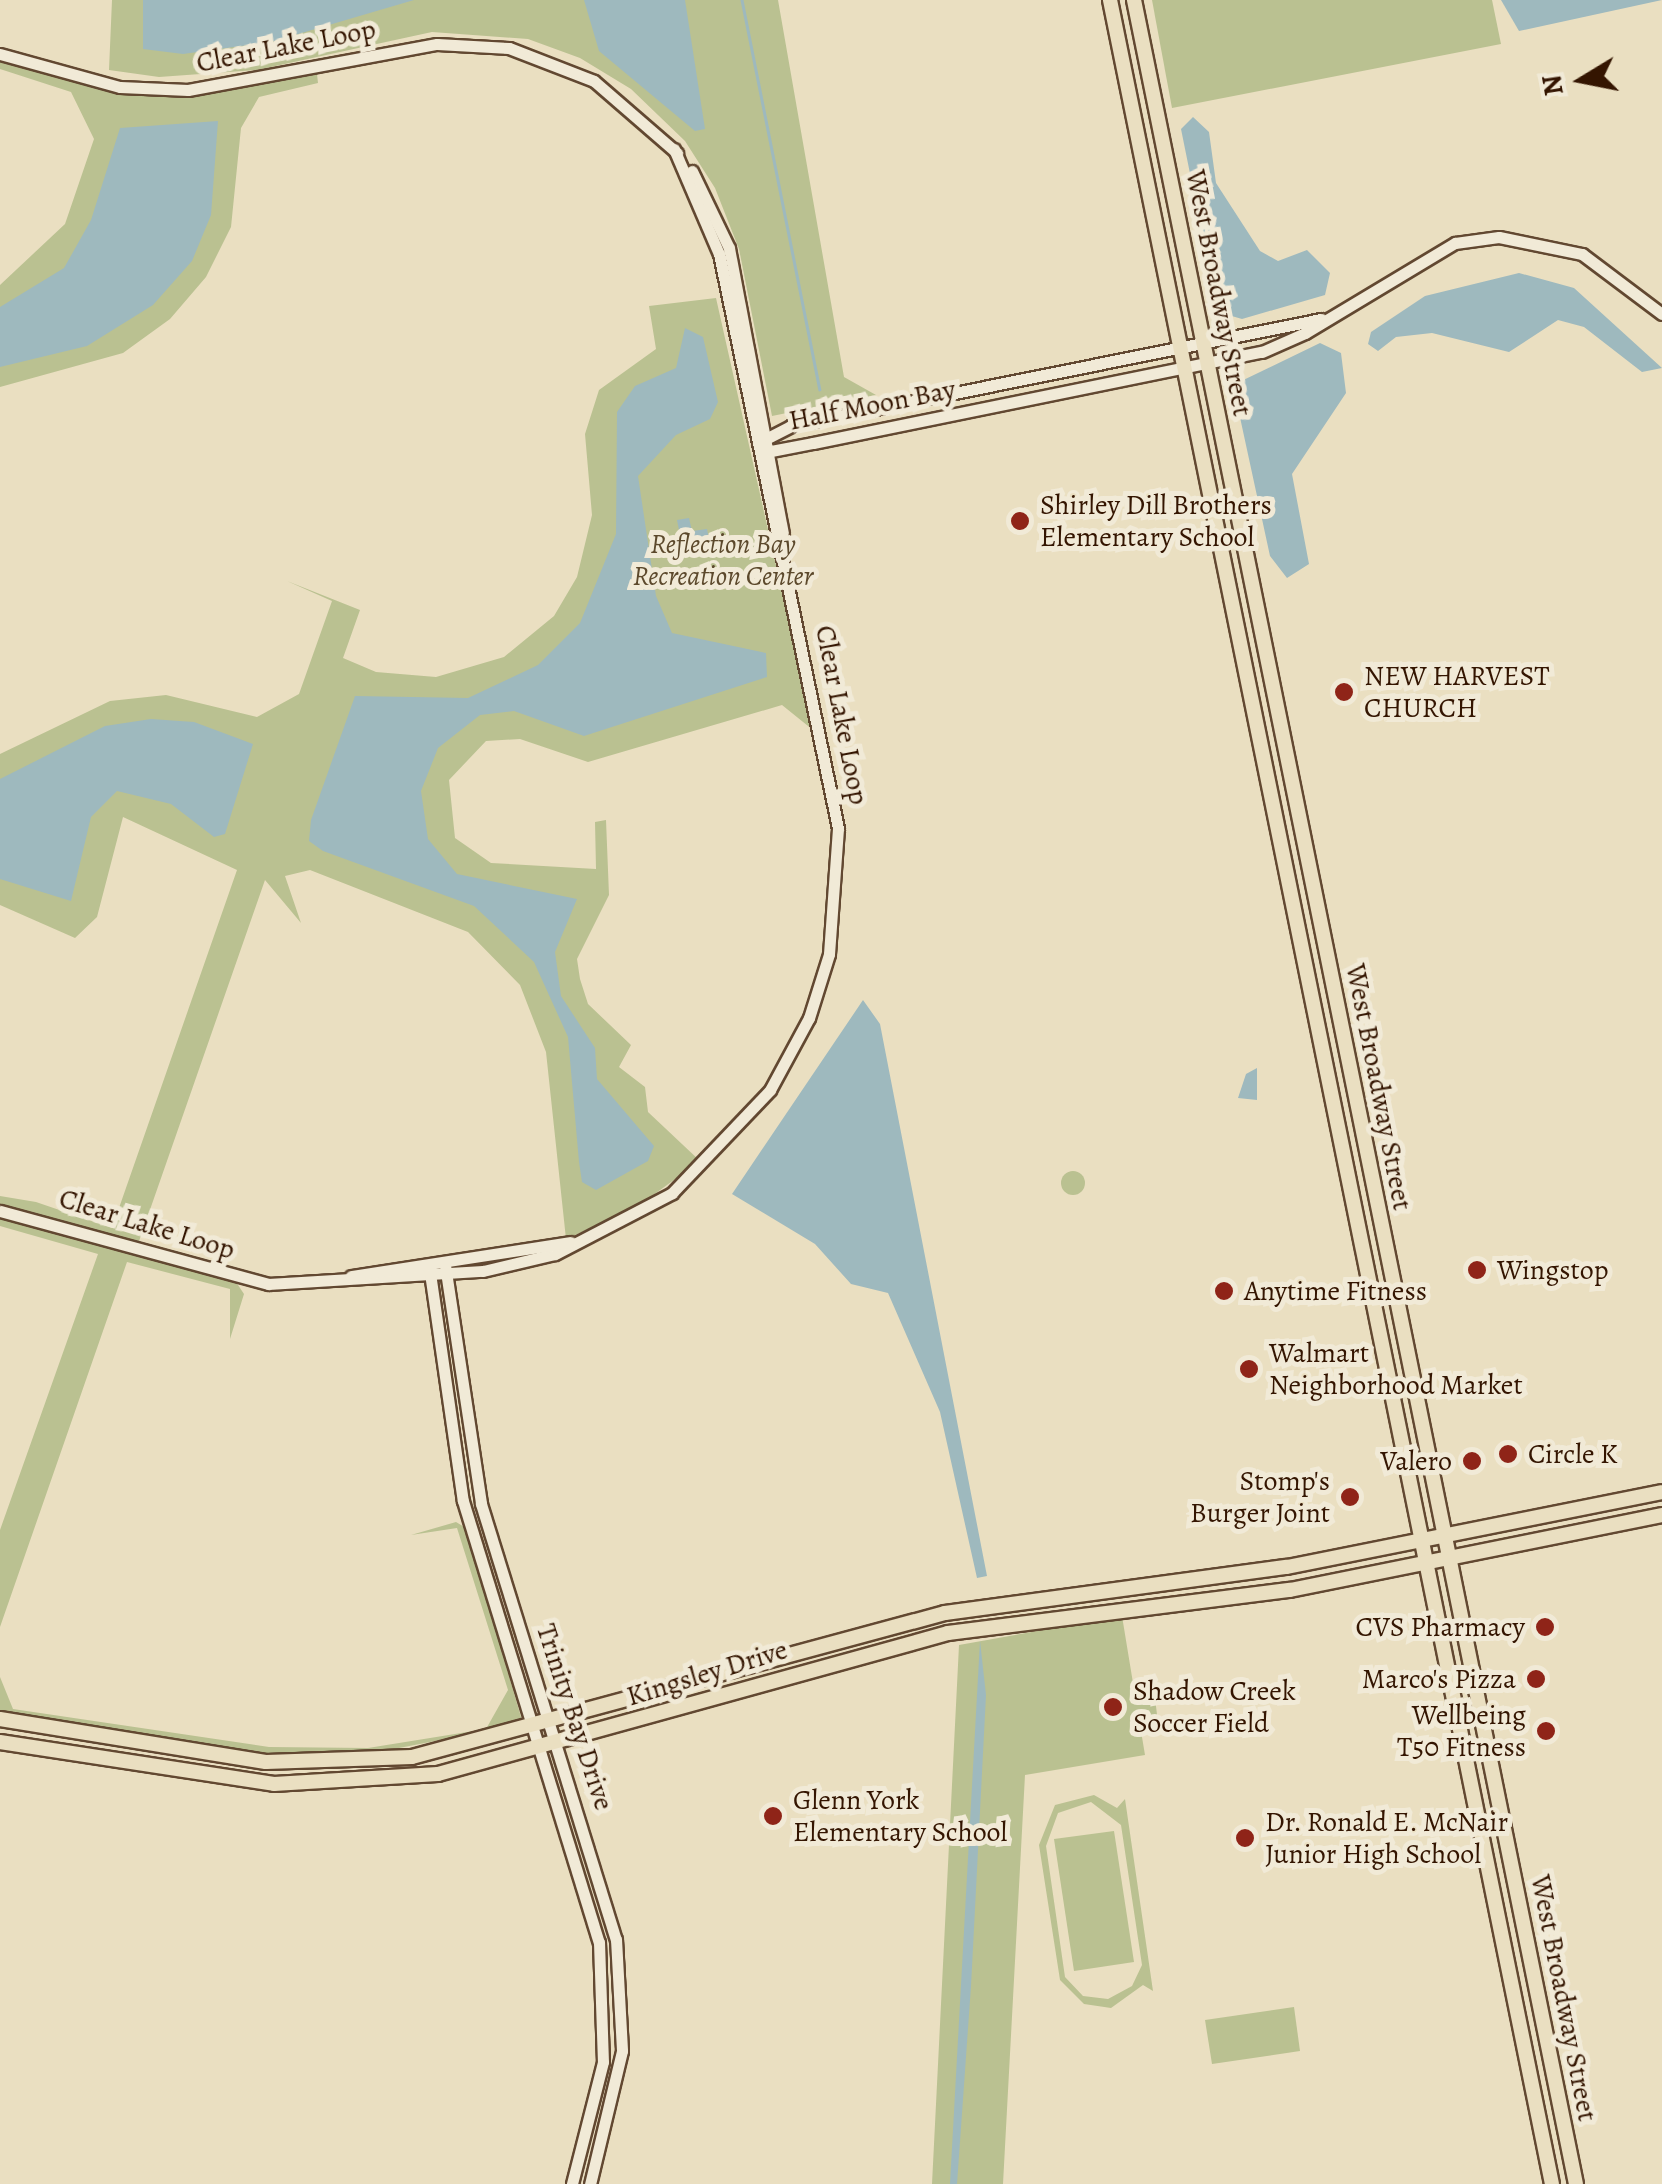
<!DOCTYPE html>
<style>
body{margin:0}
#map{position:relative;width:1662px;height:2184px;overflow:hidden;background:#eadfc1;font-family:Alegreya,serif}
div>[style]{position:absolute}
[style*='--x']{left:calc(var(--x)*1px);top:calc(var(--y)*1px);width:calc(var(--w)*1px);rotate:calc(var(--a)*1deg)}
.green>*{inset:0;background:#bac191}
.round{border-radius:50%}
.water>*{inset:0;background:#9eb9be}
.stream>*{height:2.5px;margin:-1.25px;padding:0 1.25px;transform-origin:1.25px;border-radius:1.25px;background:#9eb9be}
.roads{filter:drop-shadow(2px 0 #624831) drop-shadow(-2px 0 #624831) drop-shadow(0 2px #624831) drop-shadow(0 -2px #624831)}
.minor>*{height:11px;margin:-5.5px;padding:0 5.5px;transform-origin:5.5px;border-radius:5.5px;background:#f1ead7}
.major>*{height:14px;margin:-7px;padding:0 7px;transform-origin:7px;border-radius:7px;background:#eadfc1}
.dots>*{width:28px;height:28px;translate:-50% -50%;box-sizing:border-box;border:5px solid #f1ead7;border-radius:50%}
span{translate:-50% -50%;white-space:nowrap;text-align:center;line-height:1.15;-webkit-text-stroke:10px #f1ead7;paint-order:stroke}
.street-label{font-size:28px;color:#341501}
.poi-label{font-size:28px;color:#341501}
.left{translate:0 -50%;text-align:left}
.right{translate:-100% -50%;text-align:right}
.park-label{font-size:28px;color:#5c492c;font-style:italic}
.north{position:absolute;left:1532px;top:30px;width:100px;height:100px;-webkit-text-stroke:8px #f1ead7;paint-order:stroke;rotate:260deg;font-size:28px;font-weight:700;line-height:40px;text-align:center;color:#341501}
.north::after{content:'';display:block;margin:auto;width:35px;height:45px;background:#341501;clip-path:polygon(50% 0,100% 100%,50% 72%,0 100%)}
</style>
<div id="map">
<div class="green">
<div style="clip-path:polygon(112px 0,778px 0,844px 377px,876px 395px,772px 416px,739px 249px,715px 188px,685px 141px,631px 89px,580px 58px,528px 39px,432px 32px,257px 70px,159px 77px,109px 70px)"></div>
<div style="clip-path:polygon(1152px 0,1492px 0,1501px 44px,1172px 108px)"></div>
<div style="clip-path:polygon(0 59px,147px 94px,317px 74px,318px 83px,259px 97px,241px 128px,231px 227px,206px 277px,170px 319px,123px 353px,0 387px,0 285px,65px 224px,94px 139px,71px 92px,0 69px)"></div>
<div style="clip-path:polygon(716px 298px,813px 730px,782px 705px,588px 762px,520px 739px,486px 741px,449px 780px,455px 838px,491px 863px,596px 869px,595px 822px,606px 820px,609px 895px,577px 959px,580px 979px,588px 1004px,631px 1045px,619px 1067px,645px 1087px,648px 1112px,700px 1161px,634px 1209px,566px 1239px,546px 1052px,520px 985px,468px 932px,310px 870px,285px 876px,301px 923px,265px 880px,137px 1247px,0 1206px,0 1196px,36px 1202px,112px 1228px,237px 870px,123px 817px,97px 917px,75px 938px,0 905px,0 754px,110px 701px,166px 695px,257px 717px,299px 694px,332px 601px,287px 581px,360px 610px,343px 658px,376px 672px,436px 677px,504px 657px,554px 616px,577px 577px,592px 515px,585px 434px,599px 390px,656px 349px,649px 306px)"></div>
<div class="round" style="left:1061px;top:1171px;width:24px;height:24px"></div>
<div style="clip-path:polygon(0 1216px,236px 1282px,244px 1294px,230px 1339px,230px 1289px,127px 1262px,0 1627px,0 1530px,98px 1254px,0 1226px)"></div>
<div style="clip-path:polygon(456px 1522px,466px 1528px,523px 1724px,368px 1754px,268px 1754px,0 1712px,0 1677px,13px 1709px,269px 1747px,368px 1748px,486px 1729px,508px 1690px,457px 1528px,411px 1535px)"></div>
<div style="clip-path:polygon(1122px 1616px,1133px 1683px,1153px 1681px,1158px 1723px,1140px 1725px,1145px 1755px,1025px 1775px,1003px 2184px,932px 2184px,959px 1645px)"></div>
<div style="clip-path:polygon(evenodd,1094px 1795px,1117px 1808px,1125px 1799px,1153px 1991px,1143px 1985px,1111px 2008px,1084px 2004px,1060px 1980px,1039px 1845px,1055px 1805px,1094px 1795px,1091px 1802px,1121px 1825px,1142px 1965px,1132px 1986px,1108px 1999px,1083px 1996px,1065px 1977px,1046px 1846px,1058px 1813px,1091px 1802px)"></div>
<div style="clip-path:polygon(1114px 1831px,1134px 1962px,1074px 1971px,1054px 1839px)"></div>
<div style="clip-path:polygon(1294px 2007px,1300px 2051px,1212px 2064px,1205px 2020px)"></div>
</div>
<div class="water">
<div style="clip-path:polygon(143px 0,414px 0,271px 42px,183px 54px,143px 49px)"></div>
<div style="clip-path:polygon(584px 0,685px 0,705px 129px,695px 131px,599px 51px)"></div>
<div style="clip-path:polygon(1501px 0,1662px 0,1519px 31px)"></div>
<div style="clip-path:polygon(1193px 117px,1209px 132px,1216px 183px,1260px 251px,1278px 261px,1307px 250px,1330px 273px,1325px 295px,1242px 319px,1218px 312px,1181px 129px)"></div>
<div style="clip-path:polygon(218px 121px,211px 215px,192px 261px,153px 305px,87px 346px,0 367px,0 307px,64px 268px,91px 220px,120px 128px)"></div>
<div style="clip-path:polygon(1519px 273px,1574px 288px,1662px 368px,1642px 372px,1584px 327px,1558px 320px,1509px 352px,1432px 333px,1396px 337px,1378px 351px,1368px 344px,1371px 332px,1425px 296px)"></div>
<div style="clip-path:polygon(685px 328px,703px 337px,718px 402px,710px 419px,676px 435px,638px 476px,656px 596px,672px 633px,766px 653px,767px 677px,584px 736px,514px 711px,480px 715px,438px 748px,421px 791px,428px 839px,457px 874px,577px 899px,555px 952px,561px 996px,595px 1048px,597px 1079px,654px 1146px,648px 1161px,596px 1190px,582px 1182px,579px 1162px,568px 1037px,534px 962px,474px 906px,323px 851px,309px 841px,311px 820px,355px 696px,468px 698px,538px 665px,580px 623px,616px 534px,617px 412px,635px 386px,676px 368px)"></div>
<div style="clip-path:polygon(1320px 343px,1341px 353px,1346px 393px,1292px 474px,1309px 564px,1287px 578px,1270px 556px,1233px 385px)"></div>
<div style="clip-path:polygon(689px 518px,692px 531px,707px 529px,711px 549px,683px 550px,677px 520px)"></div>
<div style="clip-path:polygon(151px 719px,194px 722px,253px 744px,225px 834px,214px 837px,171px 804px,117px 791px,91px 817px,71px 901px,0 879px,0 779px,105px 726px)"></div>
<div style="clip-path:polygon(863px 1000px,880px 1024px,987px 1576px,977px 1578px,940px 1412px,888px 1293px,851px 1284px,815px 1244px,732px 1194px)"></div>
<div style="clip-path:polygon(1257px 1068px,1257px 1100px,1238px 1098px,1246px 1074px)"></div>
<div style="clip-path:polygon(980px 1641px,986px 1695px,971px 1986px,957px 2184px,950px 2184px)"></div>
</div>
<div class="stream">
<div style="--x:742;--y:0;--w:397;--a:78.7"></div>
</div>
<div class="roads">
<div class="minor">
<div style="--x:0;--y:54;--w:124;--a:15.4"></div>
<div style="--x:120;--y:87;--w:68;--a:2.5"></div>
<div style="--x:188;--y:90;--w:253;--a:-10.5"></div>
<div style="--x:437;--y:44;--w:72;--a:3.2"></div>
<div style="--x:509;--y:48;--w:91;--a:21.2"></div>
<div style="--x:594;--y:81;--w:110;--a:40.9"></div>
<div style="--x:692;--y:171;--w:85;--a:64.3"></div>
<div style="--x:729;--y:248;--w:290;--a:79.3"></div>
<div style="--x:1321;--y:319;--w:541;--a:168.59"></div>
<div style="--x:791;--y:426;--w:37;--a:153"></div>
<div style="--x:758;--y:443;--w:15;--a:32"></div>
<div style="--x:771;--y:451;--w:43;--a:-10.8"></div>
<div style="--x:813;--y:443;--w:458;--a:-11.5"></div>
<div style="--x:1262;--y:352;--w:47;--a:-23.8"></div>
<div style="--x:1305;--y:333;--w:175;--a:-31"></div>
<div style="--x:1455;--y:243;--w:44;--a:-7.8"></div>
<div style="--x:1499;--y:237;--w:85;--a:11.6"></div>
<div style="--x:1582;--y:254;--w:100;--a:36.9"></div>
<div style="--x:0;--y:1211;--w:278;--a:15.2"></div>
<div style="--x:268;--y:1284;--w:215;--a:-3.5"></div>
<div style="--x:483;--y:1271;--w:74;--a:-13.3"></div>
<div style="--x:555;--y:1254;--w:132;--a:-27.5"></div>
<div style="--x:672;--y:1193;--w:142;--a:-46.4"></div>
<div style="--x:770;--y:1090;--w:82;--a:-61.6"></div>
<div style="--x:809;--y:1018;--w:67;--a:-72.6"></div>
<div style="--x:829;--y:954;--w:126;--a:-85.9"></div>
<div style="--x:838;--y:828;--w:586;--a:-101.71"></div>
<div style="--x:719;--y:254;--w:114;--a:-113.2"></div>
<div style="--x:445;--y:1265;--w:242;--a:81.4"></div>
<div style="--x:481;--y:1504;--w:455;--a:72.8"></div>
<div style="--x:616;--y:1939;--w:112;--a:86.9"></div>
<div style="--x:622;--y:2051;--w:137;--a:103.5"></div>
<div style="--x:429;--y:1266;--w:237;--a:81.8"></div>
<div style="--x:463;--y:1501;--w:461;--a:72.9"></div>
<div style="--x:599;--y:1942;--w:120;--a:88.1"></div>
<div style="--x:603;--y:2062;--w:126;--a:104.3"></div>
<div style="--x:351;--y:1276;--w:222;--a:-8.8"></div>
</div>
<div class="major">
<div style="--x:1110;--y:0;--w:2228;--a:78.56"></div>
<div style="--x:1134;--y:0;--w:2228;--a:78.56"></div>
<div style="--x:0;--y:1719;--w:269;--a:9.2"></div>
<div style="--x:266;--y:1762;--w:146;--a:-2"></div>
<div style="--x:412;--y:1757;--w:552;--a:-15.12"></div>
<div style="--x:945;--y:1613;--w:345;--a:-7.7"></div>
<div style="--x:1287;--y:1567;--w:382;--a:-11.3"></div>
<div style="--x:0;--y:1742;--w:277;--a:8.7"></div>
<div style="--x:274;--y:1784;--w:164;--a:-3.5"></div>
<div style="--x:438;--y:1774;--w:529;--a:-15.45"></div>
<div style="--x:948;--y:1633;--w:345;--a:-7.2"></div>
<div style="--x:1290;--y:1590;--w:379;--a:-11.4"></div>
</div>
</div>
<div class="dots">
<div style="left:1020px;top:521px;background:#8f2418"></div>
<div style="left:1344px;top:692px;background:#8f2418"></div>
<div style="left:1477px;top:1270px;background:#8f2418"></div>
<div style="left:1224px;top:1291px;background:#8f2418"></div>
<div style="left:1249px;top:1369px;background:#8f2418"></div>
<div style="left:1508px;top:1454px;background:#8f2418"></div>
<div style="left:1472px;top:1461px;background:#8f2418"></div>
<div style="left:1350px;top:1497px;background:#8f2418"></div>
<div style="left:1545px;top:1627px;background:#8f2418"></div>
<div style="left:1536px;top:1679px;background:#8f2418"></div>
<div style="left:1113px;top:1707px;background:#8f2418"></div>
<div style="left:1546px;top:1731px;background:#8f2418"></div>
<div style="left:773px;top:1816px;background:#8f2418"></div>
<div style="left:1245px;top:1838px;background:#8f2418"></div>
</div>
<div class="street-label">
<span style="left:286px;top:46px;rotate:-11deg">Clear Lake Loop</span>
<span style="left:1219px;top:293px;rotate:79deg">West Broadway Street</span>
<span style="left:872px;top:405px;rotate:-11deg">Half Moon Bay</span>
<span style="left:842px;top:715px;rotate:79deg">Clear Lake Loop</span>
<span style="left:1379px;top:1087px;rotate:79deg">West Broadway Street</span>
<span style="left:147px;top:1224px;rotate:17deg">Clear Lake Loop</span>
<span style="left:707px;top:1673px;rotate:-17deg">Kingsley Drive</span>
<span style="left:575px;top:1717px;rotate:72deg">Trinity Bay Drive</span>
<span style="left:1564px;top:1998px;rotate:79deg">West Broadway Street</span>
</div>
<div class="poi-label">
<span class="left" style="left:1040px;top:521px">Shirley Dill Brothers<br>Elementary School</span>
<span class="left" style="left:1364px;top:692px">NEW HARVEST<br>CHURCH</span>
<span class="left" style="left:1497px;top:1270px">Wingstop</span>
<span class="left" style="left:1244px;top:1291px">Anytime Fitness</span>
<span class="left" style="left:1269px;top:1369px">Walmart<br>Neighborhood Market</span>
<span class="left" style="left:1528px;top:1454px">Circle K</span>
<span class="right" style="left:1452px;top:1461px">Valero</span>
<span class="right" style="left:1330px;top:1497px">Stomp's<br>Burger Joint</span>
<span class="right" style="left:1525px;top:1627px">CVS Pharmacy</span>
<span class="right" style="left:1516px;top:1679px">Marco's Pizza</span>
<span class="left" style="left:1133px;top:1707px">Shadow Creek<br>Soccer Field</span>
<span class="right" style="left:1526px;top:1731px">Wellbeing<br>T50 Fitness</span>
<span class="left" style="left:793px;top:1816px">Glenn York<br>Elementary School</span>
<span class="left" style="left:1265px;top:1838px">Dr. Ronald E. McNair<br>Junior High School</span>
</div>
<div class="park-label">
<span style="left:723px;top:560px">Reflection Bay<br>Recreation Center</span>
</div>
<div class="north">N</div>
</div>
